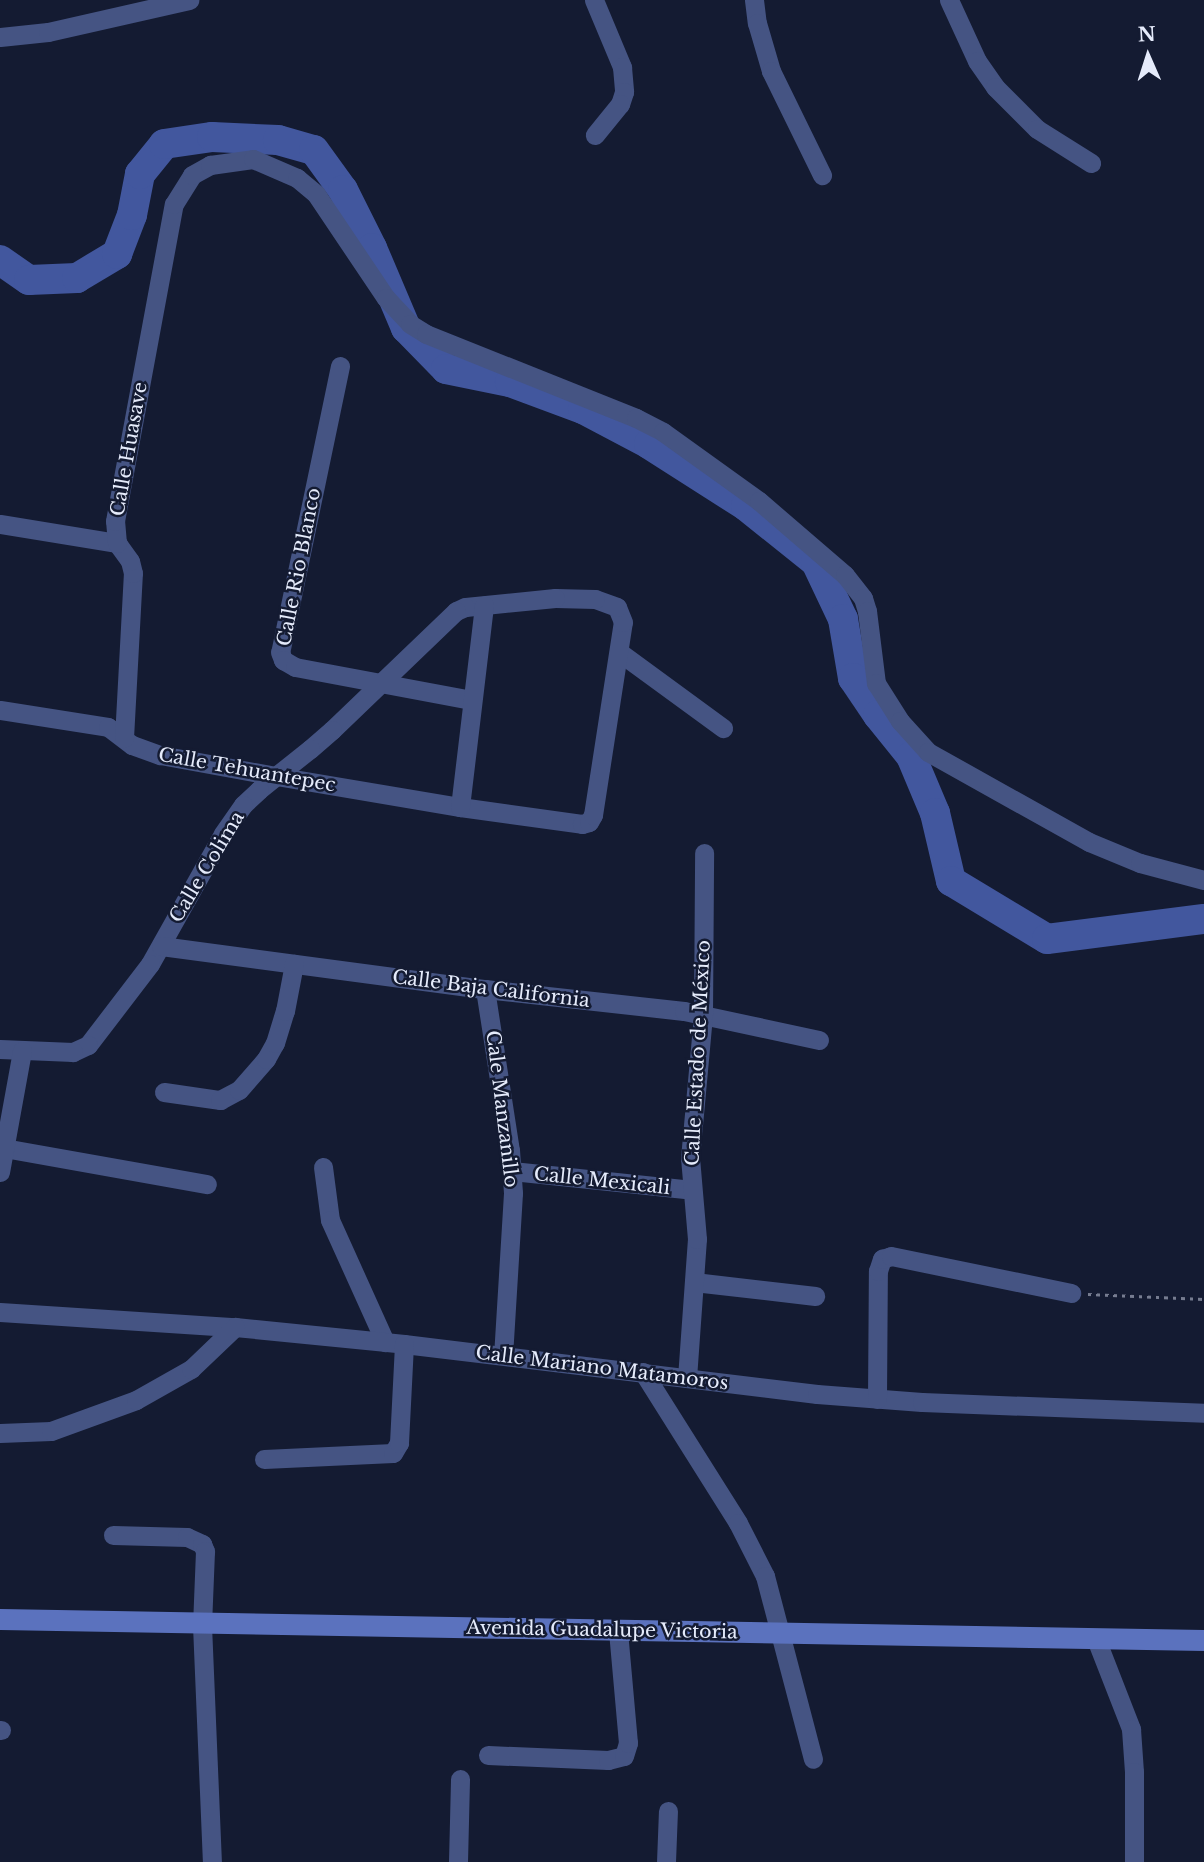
<!DOCTYPE html>
<meta charset="utf-8">
<style>
body{margin:0}
#map{position:relative;width:1204px;height:1862px;overflow:hidden;background:#141b32;font-family:"Libre Baskerville",serif}
div>[style]{position:absolute}
[style*='--x']{left:calc(var(--x)*1px);top:calc(var(--y)*1px);width:calc(var(--w)*1px);rotate:calc(var(--a)*1deg)}
.river>*{height:30px;margin:-15px;padding:0 15px;transform-origin:15px;border-radius:15px;background:#42579e}
.path>*{height:2.5px;margin-top:-1.25px;transform-origin:0;background:repeating-linear-gradient(90deg,#767c90 0 3.5px,transparent 0 8.5px)}
.street>*{height:19px;margin:-9.5px;padding:0 9.5px;transform-origin:9.5px;border-radius:9.5px;background:#455483}
.secondary>*{height:21px;margin:-10.5px;padding:0 10.5px;transform-origin:10.5px;border-radius:10.5px;background:#5b72be}
span{translate:-50% -50%;white-space:nowrap;text-align:center;line-height:1.15;-webkit-text-stroke:5px #141b32;paint-order:stroke}
.street-label{font-size:19px;color:#e5ebfb}
.north{position:absolute;left:1113px;top:21px;width:70px;height:70px;-webkit-text-stroke:5px #141b32;paint-order:stroke;rotate:357deg;font-size:19px;font-weight:700;line-height:28px;text-align:center;color:#e5ebfb}
.north::after{content:'';display:block;margin:auto;width:24px;height:32px;background:#e5ebfb;clip-path:polygon(50% 0,100% 100%,50% 72%,0 100%)}
</style>
<div id="map">
<div class="river">
<div style="--x:0;--y:260;--w:35;--a:35"></div>
<div style="--x:29;--y:280;--w:48;--a:-2.4"></div>
<div style="--x:77;--y:278;--w:47;--a:-31"></div>
<div style="--x:117;--y:254;--w:42;--a:-69"></div>
<div style="--x:132;--y:215;--w:42;--a:-79"></div>
<div style="--x:140;--y:174;--w:38;--a:-51"></div>
<div style="--x:164;--y:144;--w:49;--a:-8.3"></div>
<div style="--x:212;--y:137;--w:66;--a:2.6"></div>
<div style="--x:278;--y:140;--w:37;--a:16"></div>
<div style="--x:314;--y:150;--w:49;--a:54.1"></div>
<div style="--x:343;--y:190;--w:65;--a:63.4"></div>
<div style="--x:372;--y:248;--w:87;--a:67"></div>
<div style="--x:406;--y:328;--w:57;--a:45.7"></div>
<div style="--x:446;--y:369;--w:65;--a:11.5"></div>
<div style="--x:510;--y:382;--w:78;--a:20.3"></div>
<div style="--x:583;--y:409;--w:75;--a:27.9"></div>
<div style="--x:649;--y:444;--w:115;--a:32.6"></div>
<div style="--x:746;--y:506;--w:90;--a:38.7"></div>
<div style="--x:816;--y:562;--w:63;--a:64.7"></div>
<div style="--x:843;--y:619;--w:60;--a:80.4"></div>
<div style="--x:853;--y:678;--w:45;--a:56"></div>
<div style="--x:878;--y:715;--w:53;--a:51.2"></div>
<div style="--x:911;--y:756;--w:62;--a:67.2"></div>
<div style="--x:935;--y:813;--w:70;--a:76.8"></div>
<div style="--x:951;--y:881;--w:112;--a:31.1"></div>
<div style="--x:1047;--y:939;--w:158;--a:-7.3"></div>
</div>
<div class="path">
<div style="--x:1088;--y:1294;--w:116;--a:2.5"></div>
</div>
<div class="street">
<div style="--x:594;--y:0;--w:73;--a:67.3"></div>
<div style="--x:622;--y:67;--w:25;--a:85"></div>
<div style="--x:624;--y:92;--w:13;--a:108"></div>
<div style="--x:620;--y:104;--w:40;--a:129"></div>
<div style="--x:754;--y:0;--w:23;--a:83"></div>
<div style="--x:757;--y:23;--w:50;--a:73.7"></div>
<div style="--x:771;--y:71;--w:116;--a:63.9"></div>
<div style="--x:949;--y:0;--w:67;--a:65.3"></div>
<div style="--x:977;--y:61;--w:32;--a:55"></div>
<div style="--x:995;--y:87;--w:59;--a:45"></div>
<div style="--x:1037;--y:129;--w:64;--a:32.2"></div>
<div style="--x:0;--y:37;--w:48;--a:-5.9"></div>
<div style="--x:48;--y:32;--w:145;--a:-12.8"></div>
<div style="--x:340;--y:366;--w:292;--a:101.8"></div>
<div style="--x:280;--y:652;--w:9;--a:69"></div>
<div style="--x:283;--y:660;--w:14;--a:30"></div>
<div style="--x:295;--y:667;--w:180;--a:10.6"></div>
<div style="--x:0;--y:524;--w:119;--a:9.2"></div>
<div style="--x:619;--y:652;--w:129;--a:36.2"></div>
<div style="--x:0;--y:710;--w:109;--a:8.9"></div>
<div style="--x:108;--y:727;--w:30;--a:37"></div>
<div style="--x:132;--y:745;--w:30;--a:20"></div>
<div style="--x:160;--y:755;--w:118;--a:10.3"></div>
<div style="--x:276;--y:776;--w:187;--a:9.6"></div>
<div style="--x:460;--y:807;--w:123;--a:7.9"></div>
<div style="--x:582;--y:824;--w:7;--a:-16"></div>
<div style="--x:589;--y:822;--w:8;--a:-60"></div>
<div style="--x:593;--y:815;--w:195;--a:-81.2"></div>
<div style="--x:623;--y:622;--w:16;--a:-112"></div>
<div style="--x:617;--y:607;--w:23;--a:-160"></div>
<div style="--x:595;--y:599;--w:40;--a:-178.6"></div>
<div style="--x:555;--y:598;--w:90;--a:174.3"></div>
<div style="--x:465;--y:607;--w:10;--a:156"></div>
<div style="--x:456;--y:611;--w:172;--a:136.2"></div>
<div style="--x:332;--y:730;--w:29;--a:139"></div>
<div style="--x:310;--y:749;--w:43;--a:141.5"></div>
<div style="--x:276;--y:776;--w:22;--a:141"></div>
<div style="--x:259;--y:790;--w:22;--a:137"></div>
<div style="--x:243;--y:805;--w:35;--a:125"></div>
<div style="--x:223;--y:834;--w:149;--a:119.3"></div>
<div style="--x:150;--y:964;--w:102;--a:127.4"></div>
<div style="--x:88;--y:1045;--w:17;--a:155"></div>
<div style="--x:73;--y:1052;--w:73;--a:-177.6"></div>
<div style="--x:124;--y:738;--w:165;--a:-86.9"></div>
<div style="--x:133;--y:573;--w:12;--a:-104"></div>
<div style="--x:130;--y:561;--w:22;--a:-126"></div>
<div style="--x:117;--y:543;--w:22;--a:-95"></div>
<div style="--x:115;--y:521;--w:322;--a:-79.5"></div>
<div style="--x:174;--y:204;--w:34;--a:-58"></div>
<div style="--x:192;--y:175;--w:21;--a:-29"></div>
<div style="--x:210;--y:165;--w:43;--a:-7.9"></div>
<div style="--x:253;--y:159;--w:48;--a:23.4"></div>
<div style="--x:297;--y:178;--w:25;--a:40"></div>
<div style="--x:316;--y:194;--w:125;--a:56.1"></div>
<div style="--x:386;--y:298;--w:35;--a:47"></div>
<div style="--x:410;--y:324;--w:19;--a:32"></div>
<div style="--x:426;--y:334;--w:226;--a:21.8"></div>
<div style="--x:636;--y:418;--w:30;--a:27"></div>
<div style="--x:663;--y:432;--w:118;--a:35.7"></div>
<div style="--x:759;--y:501;--w:113;--a:40.7"></div>
<div style="--x:845;--y:575;--w:29;--a:52"></div>
<div style="--x:863;--y:598;--w:14;--a:73"></div>
<div style="--x:867;--y:611;--w:73;--a:82.9"></div>
<div style="--x:876;--y:683;--w:45;--a:57.7"></div>
<div style="--x:900;--y:721;--w:42;--a:47.9"></div>
<div style="--x:928;--y:752;--w:184;--a:29.2"></div>
<div style="--x:1089;--y:842;--w:55;--a:22.4"></div>
<div style="--x:1140;--y:863;--w:66;--a:14.9"></div>
<div style="--x:460;--y:807;--w:203;--a:-83.2"></div>
<div style="--x:161;--y:946;--w:327;--a:7.6"></div>
<div style="--x:485;--y:989;--w:200;--a:6.3"></div>
<div style="--x:684;--y:1011;--w:138;--a:12.1"></div>
<div style="--x:485;--y:989;--w:163;--a:81.2"></div>
<div style="--x:510;--y:1150;--w:43;--a:86"></div>
<div style="--x:513;--y:1193;--w:162;--a:93.5"></div>
<div style="--x:164;--y:1092;--w:57;--a:8.1"></div>
<div style="--x:220;--y:1100;--w:21;--a:-28"></div>
<div style="--x:239;--y:1090;--w:41;--a:-48.9"></div>
<div style="--x:266;--y:1059;--w:18;--a:-61"></div>
<div style="--x:275;--y:1043;--w:34;--a:-73"></div>
<div style="--x:285;--y:1011;--w:48;--a:-79.2"></div>
<div style="--x:4;--y:1148;--w:206;--a:10.1"></div>
<div style="--x:323;--y:1167;--w:53;--a:82.5"></div>
<div style="--x:330;--y:1220;--w:134;--a:65.7"></div>
<div style="--x:512;--y:1171;--w:181;--a:6"></div>
<div style="--x:0;--y:1172;--w:123;--a:-79.7"></div>
<div style="--x:694;--y:1282;--w:122;--a:6.6"></div>
<div style="--x:0;--y:1312;--w:235;--a:3.7"></div>
<div style="--x:235;--y:1327;--w:170;--a:5.7"></div>
<div style="--x:404;--y:1344;--w:416;--a:6.9"></div>
<div style="--x:817;--y:1394;--w:105;--a:4.4"></div>
<div style="--x:922;--y:1402;--w:282;--a:2.2"></div>
<div style="--x:643;--y:1372;--w:178;--a:57.8"></div>
<div style="--x:738;--y:1523;--w:59;--a:63"></div>
<div style="--x:765;--y:1576;--w:189;--a:75.3"></div>
<div style="--x:687;--y:1378;--w:139;--a:-85.9"></div>
<div style="--x:697;--y:1239;--w:81;--a:-94.9"></div>
<div style="--x:690;--y:1158;--w:145;--a:-84.8"></div>
<div style="--x:703;--y:1014;--w:161;--a:-89.6"></div>
<div style="--x:877;--y:1399;--w:128;--a:-89.6"></div>
<div style="--x:878;--y:1271;--w:13;--a:-72"></div>
<div style="--x:882;--y:1259;--w:9;--a:-18"></div>
<div style="--x:891;--y:1256;--w:184;--a:11.6"></div>
<div style="--x:0;--y:1433;--w:51;--a:-2.2"></div>
<div style="--x:51;--y:1431;--w:90;--a:-20"></div>
<div style="--x:136;--y:1400;--w:63;--a:-29.4"></div>
<div style="--x:191;--y:1369;--w:61;--a:-43.7"></div>
<div style="--x:264;--y:1459;--w:129;--a:-2.7"></div>
<div style="--x:393;--y:1453;--w:12;--a:-59"></div>
<div style="--x:399;--y:1443;--w:99;--a:-87.1"></div>
<div style="--x:113;--y:1535;--w:74;--a:1.5"></div>
<div style="--x:187;--y:1537;--w:17;--a:25"></div>
<div style="--x:202;--y:1544;--w:8;--a:67"></div>
<div style="--x:205;--y:1551;--w:74;--a:92.3"></div>
<div style="--x:202;--y:1625;--w:237;--a:87.6"></div>
<div style="--x:1096;--y:1639;--w:97;--a:68.7"></div>
<div style="--x:1131;--y:1729;--w:43;--a:86"></div>
<div style="--x:1134;--y:1772;--w:90;--a:90"></div>
<div style="--x:0;--y:1730;--w:1;--a:0"></div>
<div style="--x:488;--y:1755;--w:120;--a:2.4"></div>
<div style="--x:608;--y:1760;--w:16;--a:-14"></div>
<div style="--x:624;--y:1756;--w:14;--a:-73"></div>
<div style="--x:628;--y:1743;--w:113;--a:-95.1"></div>
<div style="--x:458;--y:1862;--w:83;--a:-88.6"></div>
<div style="--x:666;--y:1862;--w:51;--a:-87.8"></div>
</div>
<div class="secondary">
<div style="--x:0;--y:1619;--w:1204;--a:1"></div>
</div>
<div class="street-label">
<span style="left:129px;top:449px;rotate:-80deg">Calle Huasave</span>
<span style="left:299px;top:567px;rotate:-79deg">Calle Rio Blanco</span>
<span style="left:247px;top:770px;rotate:10deg">Calle Tehuantepec</span>
<span style="left:207px;top:867px;rotate:-59deg">Calle Colima</span>
<span style="left:491px;top:989px;rotate:7deg">Calle Baja California</span>
<span style="left:698px;top:1053px;rotate:-87deg">Calle Estado de México</span>
<span style="left:502px;top:1109px;rotate:83deg">Cale Manzanillo</span>
<span style="left:602px;top:1181px;rotate:6deg">Calle Mexicali</span>
<span style="left:602px;top:1368px;rotate:7deg">Calle Mariano Matamoros</span>
<span style="left:602px;top:1630px;rotate:1deg">Avenida Guadalupe Victoria</span>
</div>
<div class="north">N</div>
</div>
